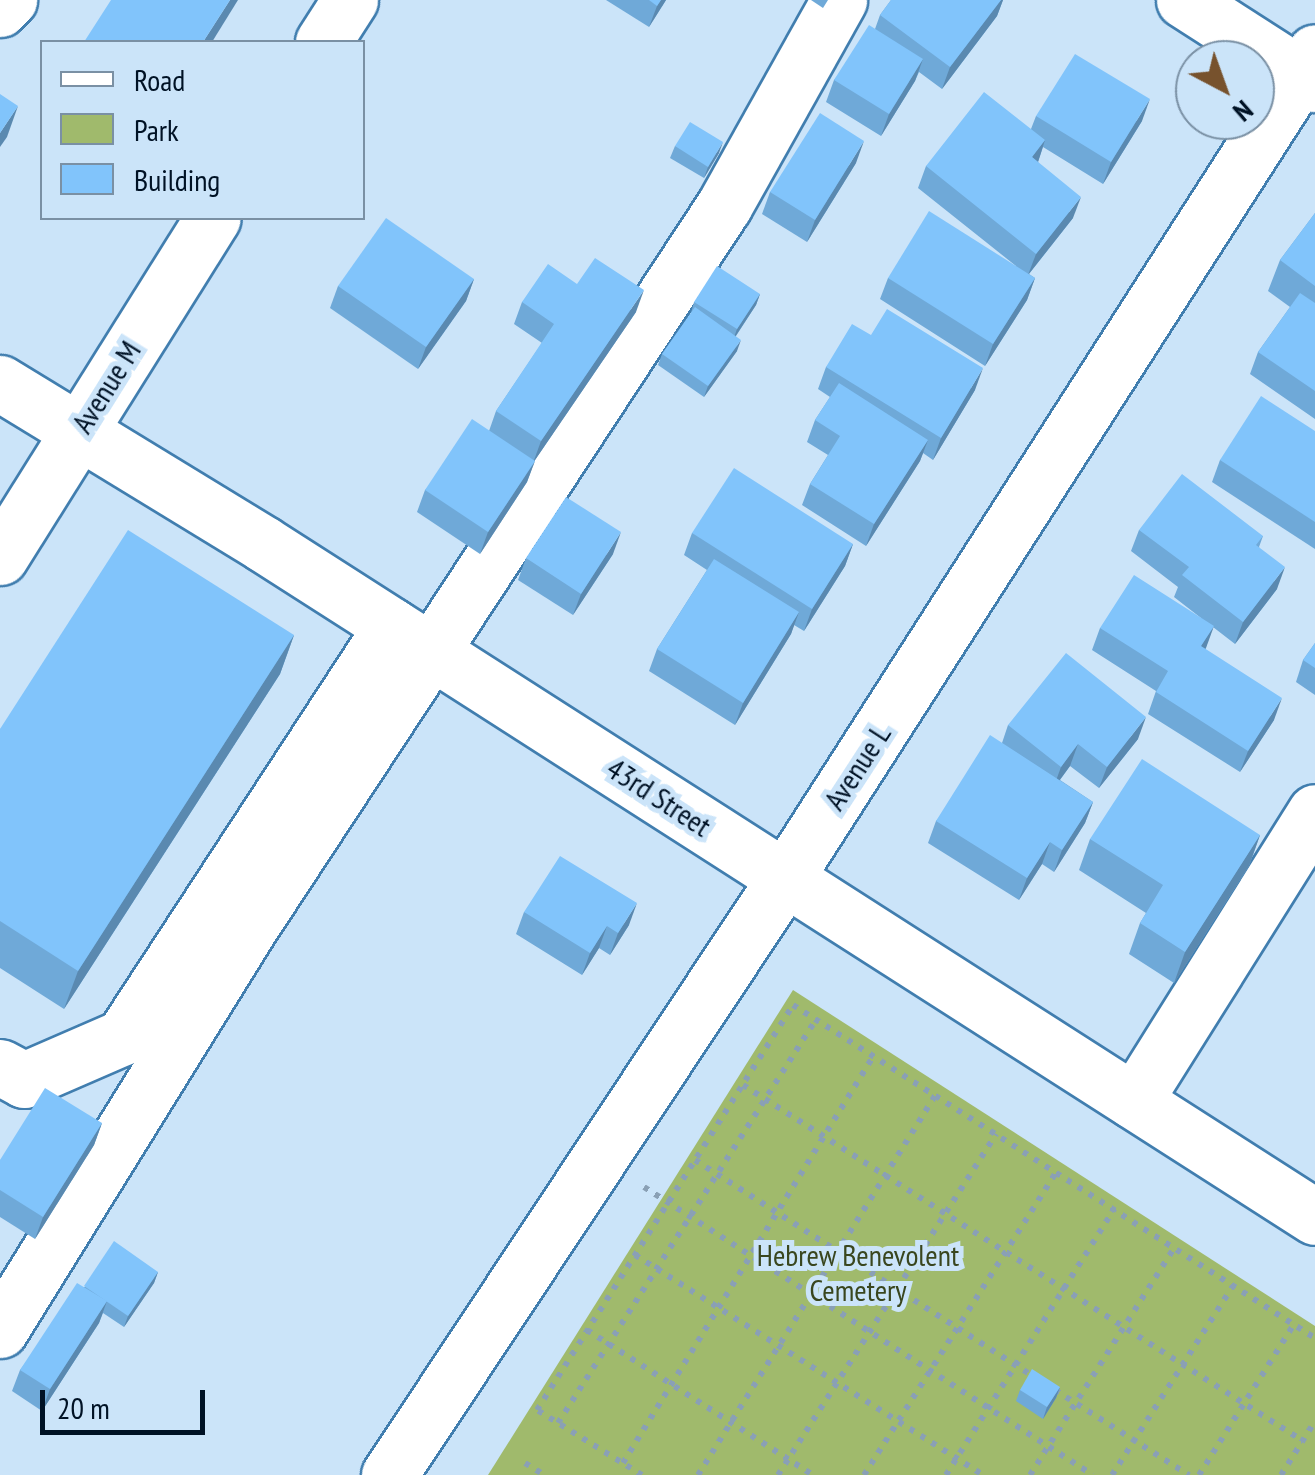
<!DOCTYPE html>
<style>
body{margin:0}
#map{position:relative;width:1315px;height:1475px;overflow:hidden;background:#cbe4f9;font-family:"PT Sans Narrow",sans-serif}
div>[style]{position:absolute}
[style*='--x']{left:calc(var(--x)*1px);top:calc(var(--y)*1px);width:calc(var(--w)*1px);rotate:calc(var(--a)*1deg)}
.green>*{inset:0;background:#a0ba6c}
.path>*{height:6px;margin-top:-3px;transform-origin:0;background:repeating-linear-gradient(90deg,#8aa0b5 0 5px,transparent 0 13px)}
.roads{filter:drop-shadow(2px 0 #417eaf) drop-shadow(-2px 0 #417eaf) drop-shadow(0 2px #417eaf) drop-shadow(0 -2px #417eaf)}
.minor>*{height:55px;margin:-27.5px;padding:0 27.5px;transform-origin:27.5px;border-radius:27.5px;background:#fff}
.wall>*{inset:0;background:#6fa9d8}
.shaded-wall>*{inset:0;background:#5a89b0}
.building>*{inset:0;background:#81c4fb}
span{translate:-50% -50%;white-space:nowrap;text-align:center;line-height:1.15;-webkit-text-stroke:10px #cbe4f9;paint-order:stroke}
.street-label{font-size:30px;color:#001225}
.park-label{font-size:30px;color:#39461e}
.legend{position:absolute;left:40px;top:40px;width:325px;height:180px;box-sizing:border-box;background:#cbe4f9;border:2px solid #7a90a4;margin:0;padding:12px 18px;list-style:none;font-size:30px;color:#001225}
.legend li{display:flex;align-items:center;gap:20px;height:50px}
.legend b{width:50px;border:2px solid #7a90a4}
.north{position:absolute;left:1175px;top:40px;width:100px;height:100px;box-sizing:border-box;background:#cbe4f9;border:2px solid #7a90a4;border-radius:50%;rotate:139deg;font-size:28px;font-weight:700;line-height:40px;text-align:center;color:#001225}
.north::after{content:'';display:block;margin:auto;width:35px;height:45px;background:#77522d;clip-path:polygon(50% 0,100% 100%,50% 72%,0 100%)}
.scale{position:absolute;left:40px;top:1390px;width:165px;height:45px;box-sizing:border-box;border:5px solid #001225;border-top:0;padding-left:12px;font-size:30px;line-height:35px;white-space:nowrap;color:#001225;-webkit-text-stroke:8px #cbe4f9;paint-order:stroke}
</style>
<div id="map">
<div class="green">
<div style="clip-path:polygon(793px 990px,1315px 1326px,1315px 1475px,488px 1475px)"></div>
</div>
<div class="path">
<div style="--x:743;--y:1085;--w:664;--a:32.44"></div>
<div style="--x:695;--y:1160;--w:405;--a:32.6"></div>
<div style="--x:644;--y:1187;--w:533;--a:32.68"></div>
<div style="--x:635;--y:1255;--w:412;--a:32.3"></div>
<div style="--x:587;--y:1330;--w:269;--a:32.7"></div>
<div style="--x:1055;--y:1390;--w:159;--a:32.4"></div>
<div style="--x:558;--y:1423;--w:479;--a:-57.4"></div>
<div style="--x:525;--y:1463;--w:22;--a:32"></div>
<div style="--x:623;--y:1463;--w:478;--a:-58.4"></div>
<div style="--x:642;--y:1475;--w:123;--a:-148.2"></div>
<div style="--x:537;--y:1410;--w:479;--a:-57.7"></div>
<div style="--x:793;--y:1005;--w:619;--a:32.54"></div>
<div style="--x:698;--y:1475;--w:448;--a:-58"></div>
<div style="--x:778;--y:1475;--w:405;--a:-57.4"></div>
<div style="--x:864;--y:1475;--w:359;--a:-57.6"></div>
<div style="--x:946;--y:1475;--w:315;--a:-57.7"></div>
<div style="--x:1030;--y:1475;--w:269;--a:-57.6"></div>
<div style="--x:1112;--y:1475;--w:224;--a:-57.4"></div>
<div style="--x:1199;--y:1475;--w:178;--a:-57.8"></div>
<div style="--x:1281;--y:1475;--w:64;--a:-57.8"></div>
</div>
<div class="roads">
<div class="minor">
<div style="--x:1184;--y:0;--w:156;--a:32.7"></div>
<div style="--x:0;--y:9;--w:13;--a:-45"></div>
<div style="--x:323;--y:42;--w:50;--a:-57.3"></div>
<div style="--x:0;--y:383;--w:307;--a:31.4"></div>
<div style="--x:262;--y:543;--w:1250;--a:32.62"></div>
<div style="--x:0;--y:557;--w:400;--a:-57.9"></div>
<div style="--x:0;--y:1067;--w:27;--a:28"></div>
<div style="--x:24;--y:1080;--w:108;--a:-23.5"></div>
<div style="--x:123;--y:1037;--w:491;--a:-56.8"></div>
<div style="--x:1134;--y:1101;--w:341;--a:-57.9"></div>
<div style="--x:0;--y:1330;--w:467;--a:-58.2"></div>
<div style="--x:246;--y:933;--w:870;--a:-56.68"></div>
<div style="--x:724;--y:206;--w:236;--a:-60.8"></div>
<div style="--x:389;--y:1475;--w:716;--a:-56.44"></div>
<div style="--x:785;--y:878;--w:981;--a:-57.31"></div>
</div>
</div>
<div class="wall">
<div style="clip-path:polygon(606px 0,666px 0,649px 27px)"></div>
<div style="clip-path:polygon(811px 0,828px 0,823px 8px)"></div>
<div style="clip-path:polygon(891px 0,1003px 0,997px 16px,942px 89px,919px 72px,915px 81px,881px 136px,826px 102px,834px 80px,875px 29px,880px 15px)"></div>
<div style="clip-path:polygon(1036px 116px,1142px 121px,1103px 184px,1043px 147px,1038px 162px,1073px 218px,1029px 274px,1035px 278px,1027px 300px,985px 366px,880px 299px,888px 278px,1016px 266px,918px 188px,926px 166px,1031px 129px)"></div>
<div style="clip-path:polygon(675px 146px,719px 153px,704px 178px,670px 158px)"></div>
<div style="clip-path:polygon(856px 163px,807px 242px,762px 214px,770px 192px)"></div>
<div style="clip-path:polygon(1315px 213px,1315px 419px,1250px 374px,1258px 352px,1290px 307px,1268px 291px,1280px 260px)"></div>
<div style="clip-path:polygon(474px 279px,466px 301px,418px 369px,330px 308px,338px 286px)"></div>
<div style="clip-path:polygon(577px 284px,636px 312px,535px 460px,527px 482px,480px 554px,417px 512px,425px 490px,489px 431px,496px 411px,542px 343px,514px 324px,522px 302px)"></div>
<div style="clip-path:polygon(760px 294px,756px 305px,736px 336px,737px 351px,704px 397px,658px 365px,662px 354px,691px 313px,694px 302px)"></div>
<div style="clip-path:polygon(871px 335px,975px 390px,933px 460px,923px 453px,920px 461px,866px 546px,802px 505px,810px 484px,828px 455px,807px 442px,815px 420px,830px 397px,818px 389px,826px 367px)"></div>
<div style="clip-path:polygon(1315px 431px,1315px 549px,1212px 482px,1220px 460px)"></div>
<div style="clip-path:polygon(1139px 530px,1263px 536px,1259px 547px,1277px 589px,1235px 644px,1213px 627px,1205px 649px,1274px 720px,1240px 772px,1148px 714px,1156px 691px,1092px 650px,1100px 628px,1201px 618px,1174px 597px,1178px 587px,1131px 551px)"></div>
<div style="clip-path:polygon(692px 533px,853px 544px,845px 566px,804px 631px,794px 625px,791px 634px,735px 725px,649px 671px,657px 649px,707px 570px,684px 555px)"></div>
<div style="clip-path:polygon(613px 554px,573px 615px,518px 580px,526px 558px)"></div>
<div style="clip-path:polygon(294px 635px,280px 674px,64px 1009px,0 968px,0 729px)"></div>
<div style="clip-path:polygon(1315px 643px,1315px 695px,1296px 682px,1303px 660px)"></div>
<div style="clip-path:polygon(1008px 725px,1138px 739px,1099px 788px,1070px 766px,1060px 780px,1093px 802px,1085px 823px,1054px 872px,1042px 864px,1019px 900px,928px 843px,936px 821px,1002px 743px)"></div>
<div style="clip-path:polygon(1260px 835px,1249px 866px,1174px 983px,1129px 954px,1140px 923px,1146px 913px,1079px 870px,1090px 839px)"></div>
<div style="clip-path:polygon(524px 912px,629px 925px,610px 955px,599px 948px,582px 975px,516px 934px)"></div>
<div style="clip-path:polygon(102px 1123px,94px 1145px,35px 1239px,0 1217px,0 1160px)"></div>
<div style="clip-path:polygon(158px 1272px,154px 1283px,124px 1327px,103px 1313px,99px 1323px,42px 1411px,12px 1391px,20px 1370px,84px 1287px)"></div>
<div style="clip-path:polygon(1060px 1387px,1056px 1398px,1043px 1419px,1016px 1401px,1020px 1390px)"></div>
</div>
<div class="shaded-wall">
<div style="clip-path:polygon(230px 0,238px 0,212px 42px,203px 42px)"></div>
<div style="clip-path:polygon(661px 0,666px 0,649px 27px,657px 6px)"></div>
<div style="clip-path:polygon(1001px 0,1003px 0,997px 16px,942px 89px,950px 67px)"></div>
<div style="clip-path:polygon(923px 59px,915px 81px,881px 136px,889px 114px)"></div>
<div style="clip-path:polygon(1150px 99px,1142px 121px,1103px 184px,1111px 162px)"></div>
<div style="clip-path:polygon(18px 106px,7px 137px,0 147px,0 133px)"></div>
<div style="clip-path:polygon(1045px 140px,1038px 162px,1032px 157px)"></div>
<div style="clip-path:polygon(864px 141px,856px 163px,807px 242px,815px 220px)"></div>
<div style="clip-path:polygon(723px 142px,719px 153px,704px 178px,708px 167px)"></div>
<div style="clip-path:polygon(1081px 197px,1073px 218px,1028px 275px,1036px 254px)"></div>
<div style="clip-path:polygon(1035px 278px,1027px 300px,985px 366px,993px 344px)"></div>
<div style="clip-path:polygon(474px 279px,466px 301px,418px 369px,426px 347px)"></div>
<div style="clip-path:polygon(644px 290px,636px 312px,533px 463px,541px 441px)"></div>
<div style="clip-path:polygon(760px 294px,756px 305px,733px 340px,737px 329px)"></div>
<div style="clip-path:polygon(741px 340px,737px 351px,704px 397px,708px 386px)"></div>
<div style="clip-path:polygon(983px 368px,975px 390px,933px 460px,941px 438px)"></div>
<div style="clip-path:polygon(928px 440px,920px 461px,866px 546px,874px 524px)"></div>
<div style="clip-path:polygon(535px 461px,527px 482px,480px 554px,488px 532px)"></div>
<div style="clip-path:polygon(621px 532px,613px 554px,573px 615px,581px 594px)"></div>
<div style="clip-path:polygon(853px 544px,845px 566px,804px 631px,812px 609px)"></div>
<div style="clip-path:polygon(1285px 567px,1277px 589px,1235px 644px,1243px 622px)"></div>
<div style="clip-path:polygon(799px 612px,791px 634px,735px 725px,743px 703px)"></div>
<div style="clip-path:polygon(1214px 626px,1206px 648px,1193px 668px,1201px 646px)"></div>
<div style="clip-path:polygon(294px 635px,280px 674px,64px 1009px,78px 971px)"></div>
<div style="clip-path:polygon(1282px 698px,1274px 720px,1240px 772px,1248px 751px)"></div>
<div style="clip-path:polygon(1146px 717px,1138px 739px,1099px 788px,1107px 767px)"></div>
<div style="clip-path:polygon(1078px 744px,1070px 766px,1053px 789px,1061px 767px)"></div>
<div style="clip-path:polygon(1093px 802px,1085px 823px,1054px 872px,1062px 850px)"></div>
<div style="clip-path:polygon(1260px 835px,1249px 866px,1174px 983px,1185px 952px)"></div>
<div style="clip-path:polygon(1050px 842px,1042px 864px,1019px 900px,1027px 878px)"></div>
<div style="clip-path:polygon(637px 903px,629px 925px,610px 955px,618px 933px)"></div>
<div style="clip-path:polygon(607px 926px,599px 948px,582px 975px,590px 953px)"></div>
<div style="clip-path:polygon(102px 1123px,94px 1145px,35px 1239px,43px 1217px)"></div>
<div style="clip-path:polygon(158px 1272px,154px 1283px,124px 1327px,128px 1316px)"></div>
<div style="clip-path:polygon(107px 1301px,99px 1323px,42px 1411px,50px 1389px)"></div>
<div style="clip-path:polygon(1060px 1387px,1056px 1398px,1043px 1419px,1047px 1407px)"></div>
</div>
<div class="building">
<div style="clip-path:polygon(111px 0,230px 0,203px 42px,84px 42px)"></div>
<div style="clip-path:polygon(649px 0,661px 0,657px 6px)"></div>
<div style="clip-path:polygon(891px 0,1001px 0,950px 67px,880px 15px)"></div>
<div style="clip-path:polygon(869px 25px,923px 59px,889px 114px,834px 80px)"></div>
<div style="clip-path:polygon(1075px 54px,1150px 99px,1111px 162px,1036px 116px)"></div>
<div style="clip-path:polygon(984px 92px,1045px 140px,1032px 157px,1081px 197px,1036px 254px,926px 166px)"></div>
<div style="clip-path:polygon(0 94px,18px 106px,0 133px)"></div>
<div style="clip-path:polygon(820px 113px,864px 141px,815px 220px,770px 192px)"></div>
<div style="clip-path:polygon(690px 122px,723px 142px,708px 167px,675px 146px)"></div>
<div style="clip-path:polygon(929px 211px,1035px 278px,993px 344px,888px 278px)"></div>
<div style="clip-path:polygon(1315px 213px,1315px 286px,1280px 260px)"></div>
<div style="clip-path:polygon(386px 218px,474px 279px,426px 347px,338px 286px)"></div>
<div style="clip-path:polygon(595px 258px,644px 290px,541px 441px,496px 411px,554px 324px,522px 302px,548px 264px,577px 284px)"></div>
<div style="clip-path:polygon(717px 266px,760px 294px,737px 329px,694px 302px)"></div>
<div style="clip-path:polygon(1300px 293px,1315px 303px,1315px 391px,1258px 352px)"></div>
<div style="clip-path:polygon(695px 307px,741px 340px,708px 386px,662px 354px)"></div>
<div style="clip-path:polygon(887px 309px,983px 368px,941px 438px,826px 367px,852px 324px,871px 335px)"></div>
<div style="clip-path:polygon(839px 383px,928px 440px,874px 524px,810px 484px,840px 436px,815px 420px)"></div>
<div style="clip-path:polygon(1261px 396px,1315px 431px,1315px 522px,1220px 460px)"></div>
<div style="clip-path:polygon(472px 419px,535px 461px,488px 532px,425px 490px)"></div>
<div style="clip-path:polygon(734px 468px,853px 544px,812px 609px,692px 533px)"></div>
<div style="clip-path:polygon(1182px 474px,1263px 536px,1256px 545px,1285px 567px,1243px 622px,1182px 575px,1189px 567px,1139px 530px)"></div>
<div style="clip-path:polygon(566px 497px,621px 532px,581px 594px,526px 558px)"></div>
<div style="clip-path:polygon(128px 530px,294px 635px,78px 971px,0 921px,0 729px)"></div>
<div style="clip-path:polygon(714px 559px,799px 612px,743px 703px,657px 649px)"></div>
<div style="clip-path:polygon(1134px 575px,1214px 626px,1201px 646px,1282px 698px,1248px 751px,1156px 692px,1168px 671px,1100px 628px)"></div>
<div style="clip-path:polygon(1315px 643px,1315px 668px,1303px 660px)"></div>
<div style="clip-path:polygon(1066px 653px,1146px 717px,1107px 767px,1078px 744px,1061px 767px,1008px 725px)"></div>
<div style="clip-path:polygon(990px 735px,1093px 802px,1062px 850px,1050px 842px,1027px 878px,936px 821px)"></div>
<div style="clip-path:polygon(1142px 759px,1260px 835px,1185px 952px,1140px 923px,1163px 885px,1090px 839px)"></div>
<div style="clip-path:polygon(560px 856px,637px 903px,618px 933px,607px 926px,590px 953px,524px 912px)"></div>
<div style="clip-path:polygon(45px 1088px,102px 1123px,43px 1217px,0 1190px,0 1160px)"></div>
<div style="clip-path:polygon(114px 1241px,158px 1272px,128px 1316px,84px 1286px)"></div>
<div style="clip-path:polygon(77px 1283px,107px 1301px,50px 1389px,20px 1370px)"></div>
<div style="clip-path:polygon(1032px 1369px,1060px 1387px,1047px 1407px,1020px 1390px)"></div>
</div>
<div class="street-label">
<span style="left:106px;top:387px;rotate:-58deg">Avenue M</span>
<span style="left:857px;top:767px;rotate:-57deg">Avenue L</span>
<span style="left:659px;top:797px;rotate:33deg">43rd Street</span>
</div>
<div class="park-label">
<span style="left:858px;top:1272px">Hebrew Benevolent<br>Cemetery</span>
</div>
<ul class="legend">
<li><b style="height:12px;background:#fff"></b>Road</li>
<li><b style="height:28px;background:#a0ba6c"></b>Park</li>
<li><b style="height:28px;background:#81c4fb"></b>Building</li>
</ul>
<div class="north">N</div>
<div class="scale">20 m</div>
</div>
